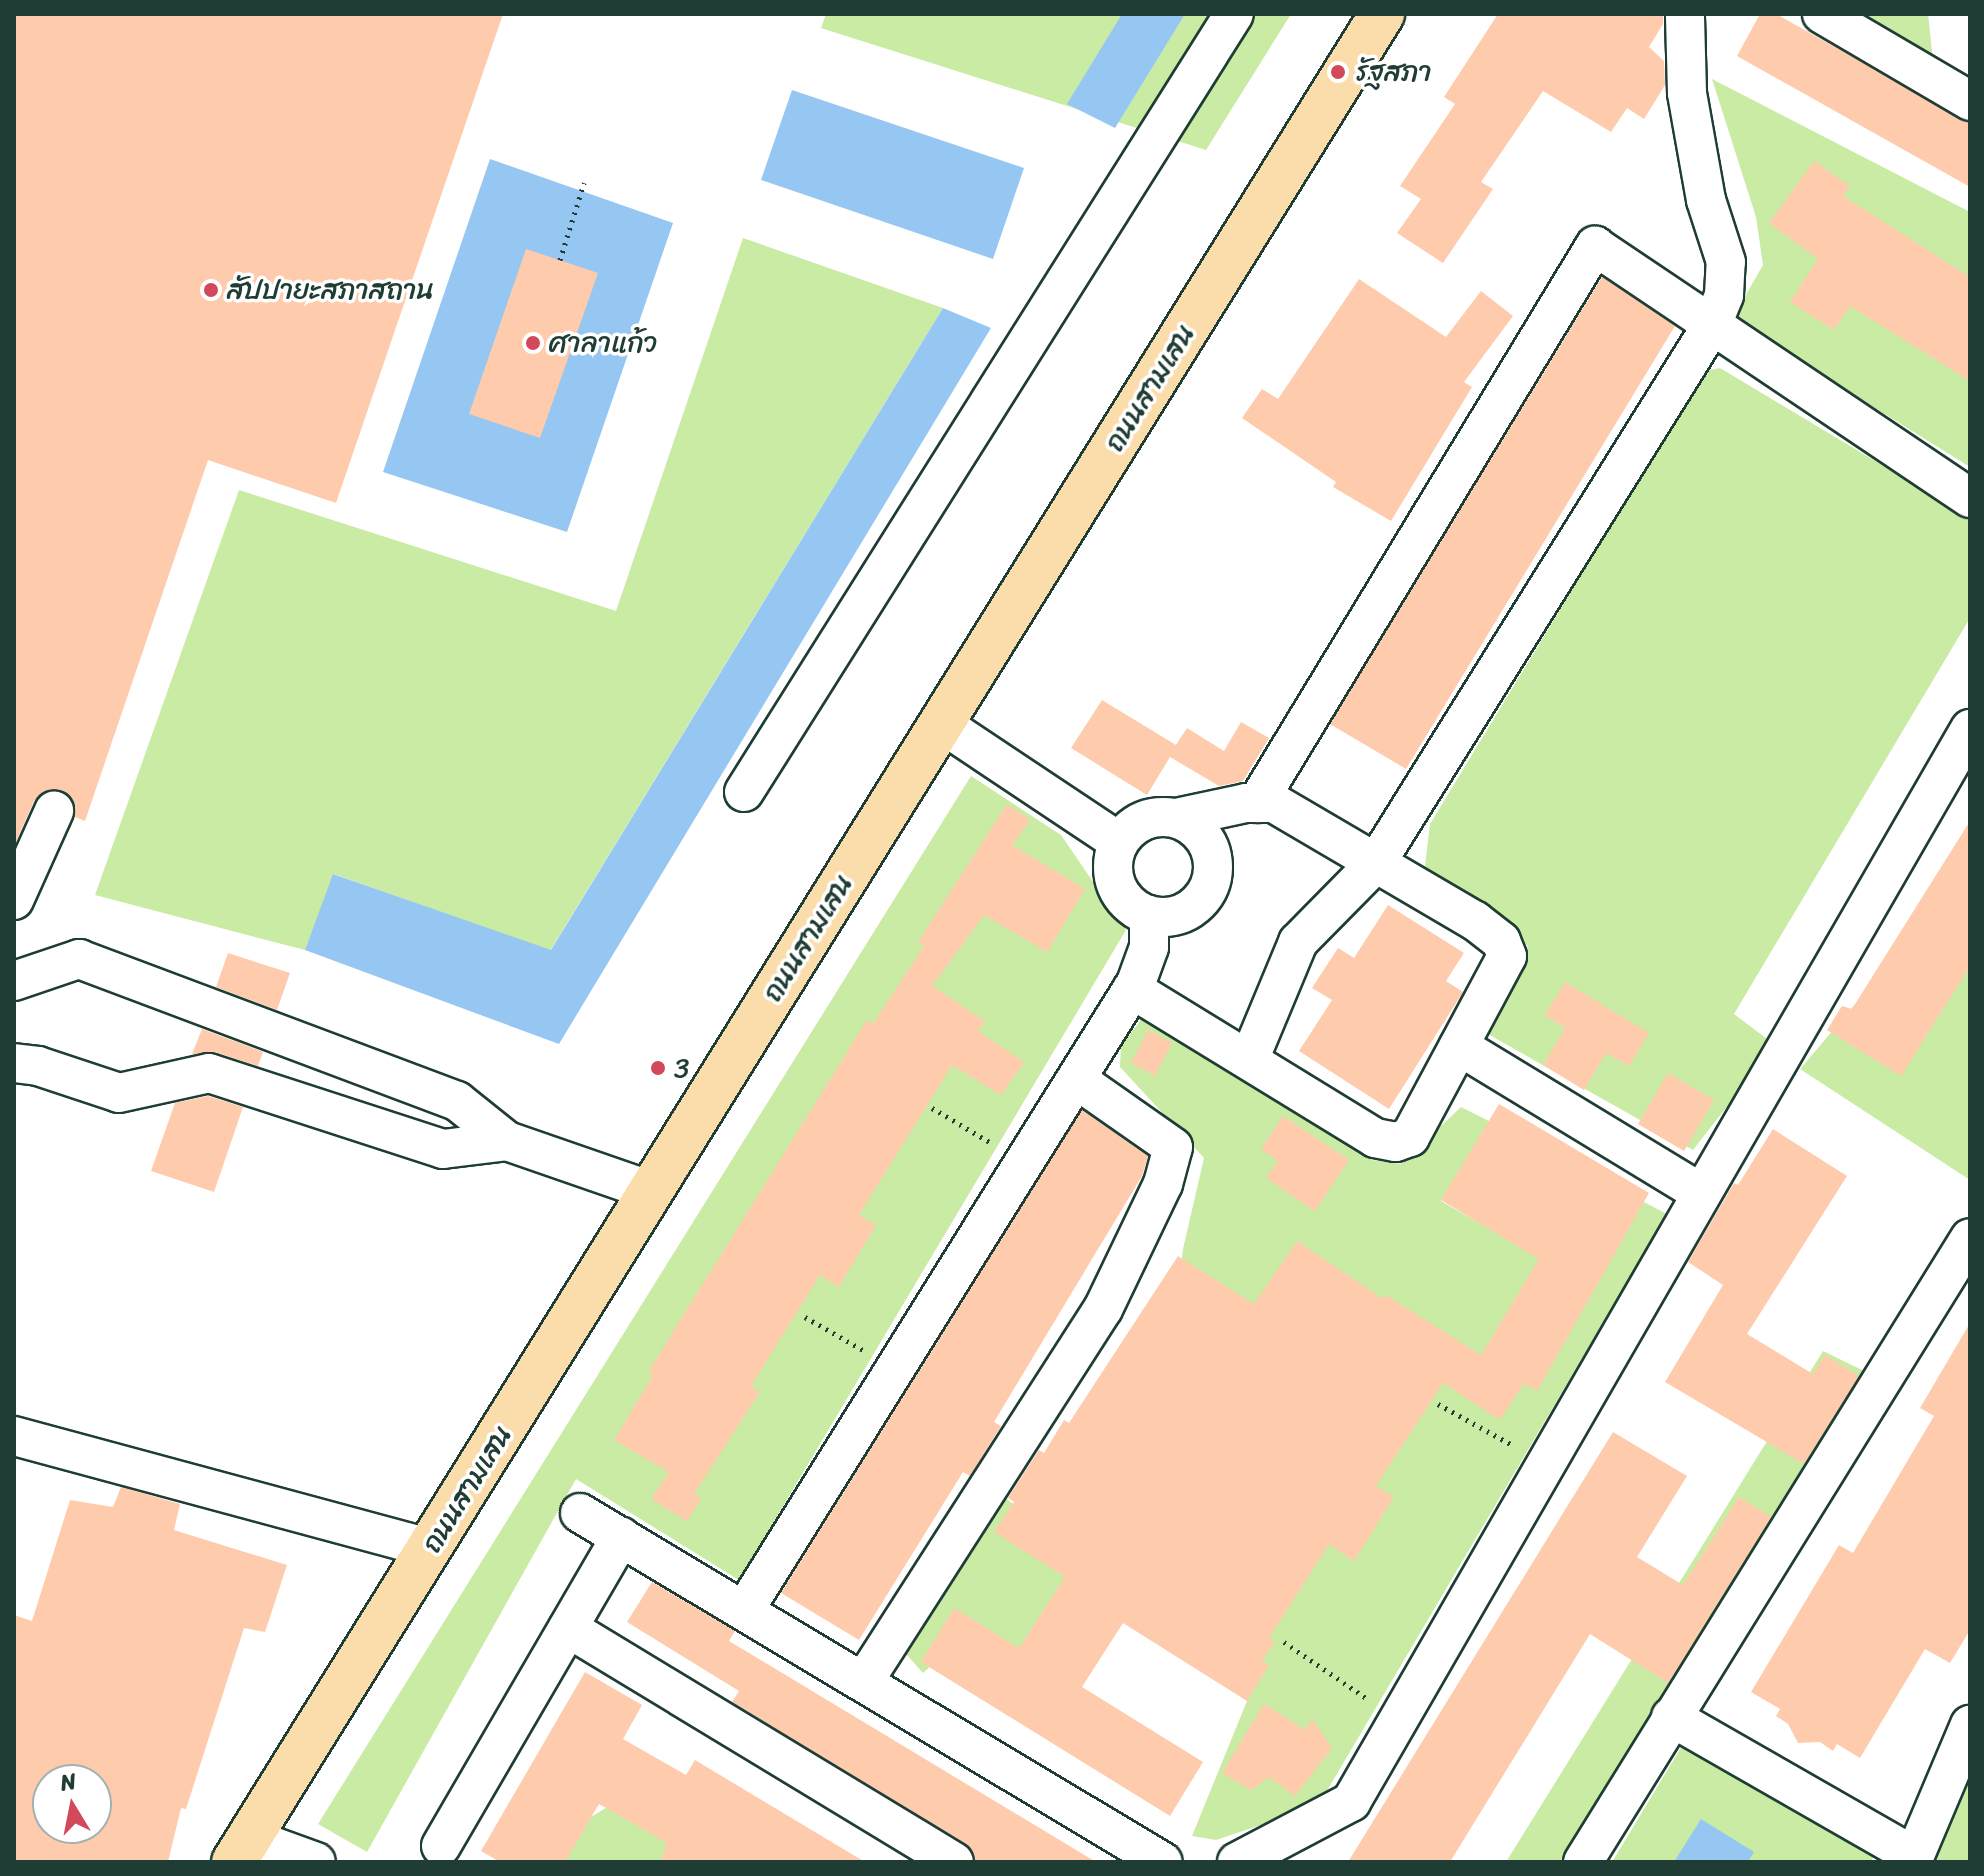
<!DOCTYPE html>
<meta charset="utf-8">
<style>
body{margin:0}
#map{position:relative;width:1984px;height:1876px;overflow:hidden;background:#fff;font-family:Sriracha,"Playpen Sans Thai",sans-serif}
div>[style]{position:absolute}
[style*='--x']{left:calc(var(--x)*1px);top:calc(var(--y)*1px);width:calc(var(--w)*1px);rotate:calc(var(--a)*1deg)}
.green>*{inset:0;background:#c9eba4}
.water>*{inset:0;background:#96c7f2}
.building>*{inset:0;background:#fecbad}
.path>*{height:5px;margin-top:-2.5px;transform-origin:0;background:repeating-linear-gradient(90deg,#1f3d34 0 2px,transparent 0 8px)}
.roads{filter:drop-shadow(2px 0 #1f3d34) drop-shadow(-2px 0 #1f3d34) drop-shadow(0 2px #1f3d34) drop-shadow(0 -2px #1f3d34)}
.minor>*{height:38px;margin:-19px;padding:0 19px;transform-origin:19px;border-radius:19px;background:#fff}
.minor>.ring{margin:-19px;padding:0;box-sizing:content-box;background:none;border:38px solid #fff;border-radius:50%}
.major>*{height:44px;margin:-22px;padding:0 22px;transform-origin:22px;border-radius:22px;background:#fbddab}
.dots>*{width:22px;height:22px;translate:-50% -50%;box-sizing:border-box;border:4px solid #fff;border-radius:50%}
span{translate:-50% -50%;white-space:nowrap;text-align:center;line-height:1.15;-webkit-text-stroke:7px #fff;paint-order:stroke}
.poi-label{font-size:28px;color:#1f3d34}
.left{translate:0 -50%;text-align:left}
.street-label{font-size:28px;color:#1f3d34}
.frame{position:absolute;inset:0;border:16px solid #1f3d34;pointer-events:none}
.north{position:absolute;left:32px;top:1764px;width:80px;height:80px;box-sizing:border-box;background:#fff;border:2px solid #a5b1ae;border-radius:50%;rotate:350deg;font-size:22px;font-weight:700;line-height:32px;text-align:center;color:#1f3d34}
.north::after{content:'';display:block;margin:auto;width:28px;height:36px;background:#d1495b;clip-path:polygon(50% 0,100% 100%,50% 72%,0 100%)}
</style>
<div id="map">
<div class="green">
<div style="clip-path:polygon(826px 14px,1291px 14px,1206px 150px,821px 28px)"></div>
<div style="clip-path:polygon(1848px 14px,1928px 14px,1933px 61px)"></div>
<div style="clip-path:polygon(1712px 79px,1970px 212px,1970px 467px,1732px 319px,1763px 265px,1756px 217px)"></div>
<div style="clip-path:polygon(743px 238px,943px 308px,550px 951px,334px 874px,305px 950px,95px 895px,239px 490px,616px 611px)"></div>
<div style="clip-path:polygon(1720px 368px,1970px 518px,1970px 618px,1734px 1014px,1775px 1045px,1693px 1150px,1486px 1033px,1528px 946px,1425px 866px,1430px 824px,1705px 371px)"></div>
<div style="clip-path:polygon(971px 776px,1061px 835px,1126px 930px,739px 1580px,576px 1479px,367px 1852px,318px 1824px)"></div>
<div style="clip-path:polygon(1970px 869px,1970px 1180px,1800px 1069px)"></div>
<div style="clip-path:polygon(1147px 1012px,1372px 1160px,1401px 1164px,1461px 1107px,1491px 1122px,1441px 1201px,1565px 1272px,1638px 1199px,1667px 1214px,1318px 1806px,1216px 1840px,1192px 1836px,1247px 1701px,1156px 1468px,1183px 1249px,1204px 1158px,1120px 1067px,1121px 1046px)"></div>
<div style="clip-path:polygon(1823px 1351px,1868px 1373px,1569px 1862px,1506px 1862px)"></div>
<div style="clip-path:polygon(997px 1492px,1094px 1563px,1033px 1670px,974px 1628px,923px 1673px,899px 1646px)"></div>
<div style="clip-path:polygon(1698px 1744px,1876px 1851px,1871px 1862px,1612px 1862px,1682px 1746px)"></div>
<div style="clip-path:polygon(1970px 1764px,1970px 1854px,1967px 1862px,1931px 1862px)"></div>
<div style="clip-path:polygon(632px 1792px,758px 1862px,544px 1862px,553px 1840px)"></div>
</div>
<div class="water">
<div style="clip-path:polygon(1122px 14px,1185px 14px,1115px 128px,1067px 104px)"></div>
<div style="clip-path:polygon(792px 90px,1024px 168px,993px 259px,761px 180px)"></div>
<div style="clip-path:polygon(490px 159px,673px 223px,567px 532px,383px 472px)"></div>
<div style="clip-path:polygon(943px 308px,991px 328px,559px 1044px,305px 950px,333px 874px,551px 950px)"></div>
<div style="clip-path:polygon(1701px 1819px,1754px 1852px,1748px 1862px,1674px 1862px)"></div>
</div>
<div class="building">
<div style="clip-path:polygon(14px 14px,503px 14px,336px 503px,208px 460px,85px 821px,75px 817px,71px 798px,51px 789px,34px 801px,14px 846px)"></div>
<div style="clip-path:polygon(1498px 14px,1663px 14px,1663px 24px,1649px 47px,1664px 61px,1665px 85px,1644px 119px,1627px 108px,1611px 132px,1543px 91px,1481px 182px,1493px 189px,1443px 263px,1397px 233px,1421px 199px,1400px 186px,1455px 104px,1444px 97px)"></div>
<div style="clip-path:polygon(1760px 14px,1776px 14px,1970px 123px,1970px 187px,1737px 56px)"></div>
<div style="clip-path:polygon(1814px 161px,1850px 186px,1843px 196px,1970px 277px,1970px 381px,1850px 306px,1834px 330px,1790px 302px,1818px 259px,1769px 223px)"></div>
<div style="clip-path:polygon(526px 249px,598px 273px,540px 438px,469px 414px)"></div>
<div style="clip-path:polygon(1602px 277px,1675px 326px,1406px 769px,1330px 724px)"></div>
<div style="clip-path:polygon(1359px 279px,1446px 337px,1481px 291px,1513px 316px,1464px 382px,1472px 387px,1391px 521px,1333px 487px,1336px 482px,1242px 418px,1262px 389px,1278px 399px)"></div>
<div style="clip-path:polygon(1102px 700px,1176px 745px,1187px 728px,1224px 751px,1241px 722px,1269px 738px,1243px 781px,1219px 786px,1170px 757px,1147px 795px,1071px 748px)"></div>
<div style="clip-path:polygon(1007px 804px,1030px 820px,1012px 845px,1085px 889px,1047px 952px,984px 915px,932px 986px,985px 1021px,978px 1031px,1024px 1062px,1001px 1095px,952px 1065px,859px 1215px,876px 1225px,839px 1287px,820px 1275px,751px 1386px,760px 1392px,694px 1494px,701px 1499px,687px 1521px,651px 1499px,669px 1472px,614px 1440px,653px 1375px,648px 1372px,867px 1020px,873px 1024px,924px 946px,918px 942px)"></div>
<div style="clip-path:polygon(1970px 821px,1970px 966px,1901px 1076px,1827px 1030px,1842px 1006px,1852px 1009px)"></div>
<div style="clip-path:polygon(1388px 905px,1464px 953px,1446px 981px,1463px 992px,1389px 1109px,1299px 1051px,1332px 1000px,1312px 988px,1338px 948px,1354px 958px)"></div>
<div style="clip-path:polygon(228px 953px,290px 973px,277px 1010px,216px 987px)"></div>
<div style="clip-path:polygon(1565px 982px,1649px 1033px,1629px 1066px,1606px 1053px,1584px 1090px,1543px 1065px,1565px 1028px,1545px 1015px)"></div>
<div style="clip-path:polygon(202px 1029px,263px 1052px,258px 1066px,215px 1052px,192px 1054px)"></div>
<div style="clip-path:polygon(1148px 1030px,1172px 1043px,1155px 1076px,1131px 1063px)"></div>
<div style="clip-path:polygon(1668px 1073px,1714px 1100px,1684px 1151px,1638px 1124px)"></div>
<div style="clip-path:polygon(208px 1096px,243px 1107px,214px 1192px,151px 1171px,175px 1103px)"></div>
<div style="clip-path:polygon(1499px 1104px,1649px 1193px,1537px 1391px,1524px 1383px,1500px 1420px,1443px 1383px,1376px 1486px,1394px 1497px,1354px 1561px,1329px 1544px,1269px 1638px,1275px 1641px,1262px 1661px,1269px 1665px,1247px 1701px,1123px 1623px,1082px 1687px,1203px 1762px,1170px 1816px,921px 1662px,954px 1608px,1019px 1648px,1065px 1577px,994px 1532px,1014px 1502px,1008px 1498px,1039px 1450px,1044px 1453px,1064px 1420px,1069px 1423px,1178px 1256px,1254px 1304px,1297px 1241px,1383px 1299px,1386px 1295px,1481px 1355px,1539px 1259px,1441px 1200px)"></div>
<div style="clip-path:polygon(1082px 1110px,1148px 1156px,1142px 1176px,994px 1422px,1001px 1426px,970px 1476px,963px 1472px,859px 1640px,781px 1593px)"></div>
<div style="clip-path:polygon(1283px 1116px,1349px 1160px,1315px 1211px,1266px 1178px,1278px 1161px,1261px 1149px)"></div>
<div style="clip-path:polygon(1773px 1129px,1847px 1176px,1747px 1334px,1813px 1374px,1825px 1355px,1859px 1376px,1804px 1464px,1665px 1382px,1723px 1285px,1688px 1262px,1734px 1183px,1738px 1185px)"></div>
<div style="clip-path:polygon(1970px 1323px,1970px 1630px,1950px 1663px,1925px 1649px,1860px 1758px,1837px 1744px,1833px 1751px,1820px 1742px,1798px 1743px,1788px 1724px,1776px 1716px,1780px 1709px,1751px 1692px,1839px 1545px,1853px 1553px,1934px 1416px,1920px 1408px)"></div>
<div style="clip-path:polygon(1613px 1432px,1687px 1476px,1637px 1557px,1683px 1585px,1739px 1497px,1771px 1517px,1668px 1683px,1590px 1634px,1450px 1862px,1348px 1862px)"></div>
<div style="clip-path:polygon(evenodd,121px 1487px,180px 1504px,174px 1530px,287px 1565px,265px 1632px,244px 1628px,186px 1809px,181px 1808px,168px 1862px,14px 1862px,14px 1615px,32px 1621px,70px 1500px,113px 1507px,121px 1487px,48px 1780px,96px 1780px,96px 1828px,48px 1828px,48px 1780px)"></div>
<div style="clip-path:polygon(652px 1582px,735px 1631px,729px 1641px,1096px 1862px,976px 1862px,965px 1843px,732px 1702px,739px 1691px,627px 1622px)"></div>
<div style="clip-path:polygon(585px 1672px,642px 1705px,623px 1739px,686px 1775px,695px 1760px,865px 1862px,661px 1862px,667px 1843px,599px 1804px,565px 1862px,500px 1862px,481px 1851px)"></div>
<div style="clip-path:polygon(1264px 1704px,1305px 1730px,1312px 1719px,1332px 1748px,1295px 1796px,1269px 1777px,1251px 1790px,1222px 1773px)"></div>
</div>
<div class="path">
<div style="--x:560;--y:260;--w:81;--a:-72.7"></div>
<div style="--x:932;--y:1108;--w:71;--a:30.5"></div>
<div style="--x:805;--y:1317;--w:67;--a:29.6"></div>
<div style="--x:1438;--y:1404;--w:87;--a:28.9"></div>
<div style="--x:1284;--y:1642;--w:103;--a:34.3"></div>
</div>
<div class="roads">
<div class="minor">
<div style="--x:1822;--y:14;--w:172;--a:30.4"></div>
<div style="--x:942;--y:724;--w:213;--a:33.7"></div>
<div style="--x:744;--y:792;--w:919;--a:-57.8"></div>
<div style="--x:1257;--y:803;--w:652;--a:-58.75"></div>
<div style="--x:1595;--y:246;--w:452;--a:33.9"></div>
<div class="ring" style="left:1113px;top:817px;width:62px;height:62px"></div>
<div style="--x:14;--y:900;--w:98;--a:-65.8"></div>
<div style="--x:14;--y:981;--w:69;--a:-18.7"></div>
<div style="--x:79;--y:959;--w:404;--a:20.6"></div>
<div style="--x:457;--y:1101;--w:64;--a:38.7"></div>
<div style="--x:507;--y:1141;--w:152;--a:19.1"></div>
<div style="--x:1132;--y:989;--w:285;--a:31.5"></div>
<div style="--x:1375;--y:1138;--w:21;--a:11"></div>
<div style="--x:1396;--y:1142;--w:15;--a:-20"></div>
<div style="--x:1410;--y:1137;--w:205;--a:-61.8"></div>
<div style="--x:1507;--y:956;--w:16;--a:-112"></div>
<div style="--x:1501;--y:941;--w:33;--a:-142"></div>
<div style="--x:1475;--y:921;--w:233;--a:-149.6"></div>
<div style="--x:1274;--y:803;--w:28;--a:180"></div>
<div style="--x:1246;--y:803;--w:72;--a:167.9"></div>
<div style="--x:1459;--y:1046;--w:281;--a:31.3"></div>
<div style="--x:1249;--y:1060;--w:128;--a:-67.4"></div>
<div style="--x:1298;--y:942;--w:111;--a:-45.4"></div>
<div style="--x:1376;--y:863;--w:634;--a:-58.01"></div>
<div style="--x:1712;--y:325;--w:32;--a:-68"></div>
<div style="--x:1724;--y:295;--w:33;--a:-87"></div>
<div style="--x:1726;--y:262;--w:65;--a:-107.9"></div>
<div style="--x:1706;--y:200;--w:109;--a:-100.1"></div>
<div style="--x:1687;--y:93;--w:79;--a:-91.5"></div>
<div style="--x:14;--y:1063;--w:24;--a:7"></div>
<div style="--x:38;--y:1066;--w:85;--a:18.4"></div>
<div style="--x:119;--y:1093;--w:92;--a:-12.5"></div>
<div style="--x:209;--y:1073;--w:246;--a:18"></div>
<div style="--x:443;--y:1149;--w:64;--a:-7.1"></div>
<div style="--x:14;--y:1436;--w:431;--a:15.1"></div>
<div style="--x:580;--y:1513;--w:679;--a:30.91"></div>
<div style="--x:745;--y:1609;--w:738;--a:-58.01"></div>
<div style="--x:1136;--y:983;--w:38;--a:-70"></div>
<div style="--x:1149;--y:947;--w:32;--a:-90"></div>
<div style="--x:568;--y:1628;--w:451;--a:31.2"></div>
<div style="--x:864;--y:1681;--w:442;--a:-57.3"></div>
<div style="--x:1103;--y:1309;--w:139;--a:-64.4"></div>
<div style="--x:1163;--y:1184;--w:38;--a:-75"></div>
<div style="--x:1173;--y:1147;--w:118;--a:-145"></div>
<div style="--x:1671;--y:1717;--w:280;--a:29.8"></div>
<div style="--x:250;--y:1838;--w:70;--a:20"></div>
<div style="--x:441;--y:1846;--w:358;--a:-59.8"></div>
<div style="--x:1237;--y:1862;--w:129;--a:-27.8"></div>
<div style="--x:1351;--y:1802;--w:1239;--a:-60.02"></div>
<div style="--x:1583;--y:1862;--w:734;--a:-58.19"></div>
<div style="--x:1912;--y:1862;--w:149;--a:-67.1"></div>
</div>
<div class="major">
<div style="--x:234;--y:1862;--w:2176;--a:-58.15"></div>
</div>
</div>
<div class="dots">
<div style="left:1338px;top:72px;background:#d1495b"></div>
<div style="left:211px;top:290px;background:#d1495b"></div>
<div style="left:533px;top:343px;background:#d1495b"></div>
<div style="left:658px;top:1068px;background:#d1495b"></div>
</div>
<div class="poi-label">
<span class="left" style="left:1356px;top:72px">รัฐสภา</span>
<span class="left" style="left:227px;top:290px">สัปปายะสภาสถาน</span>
<span class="left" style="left:549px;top:343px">ศาลาแก้ว</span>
<span class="left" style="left:674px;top:1068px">3</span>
</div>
<div class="street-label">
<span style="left:1150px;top:388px;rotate:-58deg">ถนนสามเสน</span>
<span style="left:808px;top:938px;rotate:-58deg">ถนนสามเสน</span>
<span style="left:467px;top:1489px;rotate:-58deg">ถนนสามเสน</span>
</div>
<div class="frame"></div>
<div class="north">N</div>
</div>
